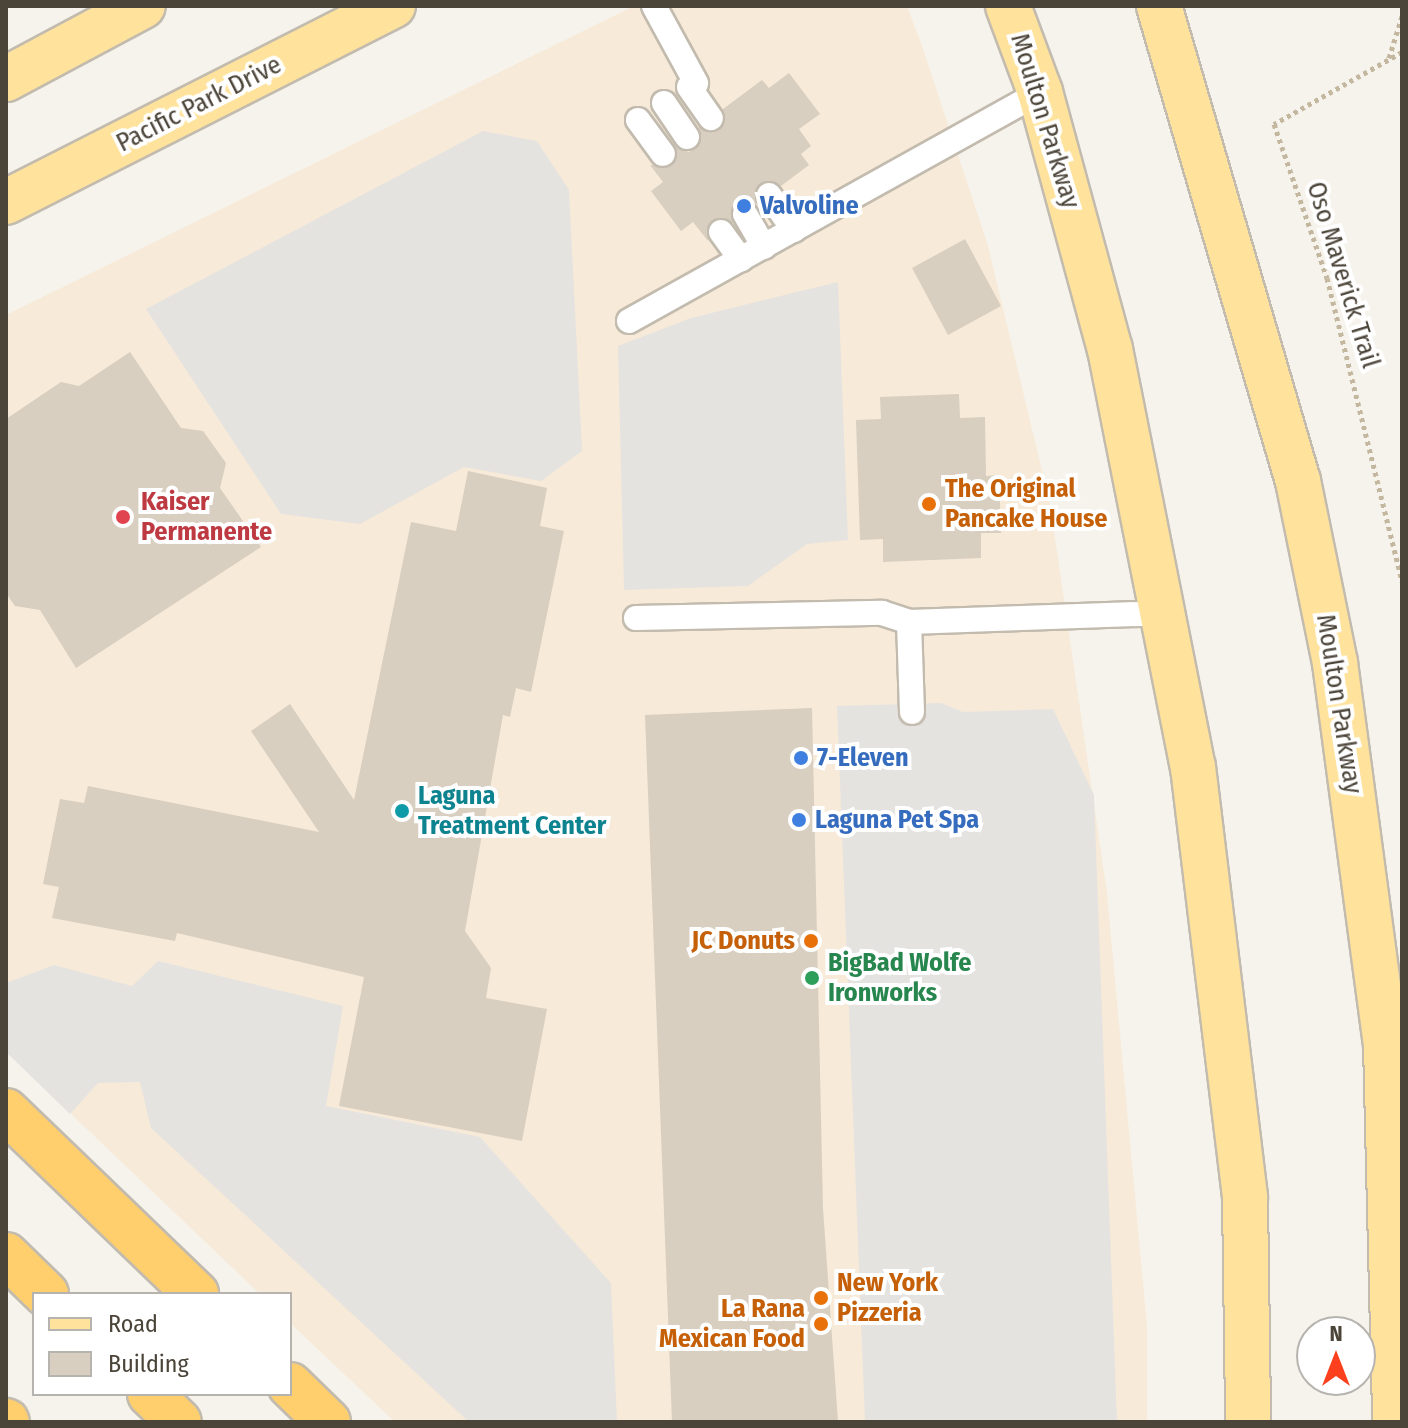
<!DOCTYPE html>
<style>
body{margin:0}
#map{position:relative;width:1408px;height:1428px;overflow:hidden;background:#f6f3ec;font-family:"Fira Sans Condensed",sans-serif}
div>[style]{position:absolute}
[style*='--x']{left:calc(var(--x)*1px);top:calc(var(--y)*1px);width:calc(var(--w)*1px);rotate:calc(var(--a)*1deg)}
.commercial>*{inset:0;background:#f7ead8}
.parking>*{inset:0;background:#e5e3e0}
.building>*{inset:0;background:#d8cfc1}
.path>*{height:5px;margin-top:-2.5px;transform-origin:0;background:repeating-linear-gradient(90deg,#c4b79f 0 4px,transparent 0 8px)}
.roads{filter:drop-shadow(2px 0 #c2bbae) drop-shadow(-2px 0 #c2bbae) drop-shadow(0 2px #c2bbae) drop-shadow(0 -2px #c2bbae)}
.service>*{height:24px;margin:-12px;padding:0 12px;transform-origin:12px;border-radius:12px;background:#fff}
.primary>*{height:44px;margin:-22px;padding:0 22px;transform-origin:22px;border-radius:22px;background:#ffe39c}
.motorway>*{height:44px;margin:-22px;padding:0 22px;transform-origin:22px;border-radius:22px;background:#ffcf6e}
.dots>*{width:22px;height:22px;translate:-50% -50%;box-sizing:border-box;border:4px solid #fff;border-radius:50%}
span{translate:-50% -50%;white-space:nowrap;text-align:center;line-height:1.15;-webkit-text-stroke:8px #fff;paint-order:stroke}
.street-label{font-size:26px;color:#4b4439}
.shop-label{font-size:26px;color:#366cbe;font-weight:700}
.left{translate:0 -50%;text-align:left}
.food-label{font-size:26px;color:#c56008;font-weight:700}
.right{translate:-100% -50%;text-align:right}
.health-label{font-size:26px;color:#be3a42;font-weight:700}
.culture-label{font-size:26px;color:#0d838f;font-weight:700}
.leisure-label{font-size:26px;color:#27864d;font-weight:700}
.frame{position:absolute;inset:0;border:8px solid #4b4439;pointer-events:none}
.legend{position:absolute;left:32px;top:1292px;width:260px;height:104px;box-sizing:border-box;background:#fff;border:2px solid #b7b4b0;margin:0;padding:10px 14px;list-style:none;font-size:24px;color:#4b4439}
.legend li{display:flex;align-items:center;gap:16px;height:40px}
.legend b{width:40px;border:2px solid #b7b4b0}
.north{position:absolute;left:1296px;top:1316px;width:80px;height:80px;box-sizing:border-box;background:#fff;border:2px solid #b7b4b0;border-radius:50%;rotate:0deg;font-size:22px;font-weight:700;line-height:32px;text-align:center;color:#4b4439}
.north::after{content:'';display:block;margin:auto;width:28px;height:36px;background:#fc3f1d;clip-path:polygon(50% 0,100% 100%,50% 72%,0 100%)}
</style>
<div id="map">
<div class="commercial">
<div style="clip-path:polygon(634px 6px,907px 6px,922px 46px,988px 246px,1050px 504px,1107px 893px,1147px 1326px,1147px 1422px,395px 1422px,290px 1323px,290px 1294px,260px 1294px,6px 1052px,6px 315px)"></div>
</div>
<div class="parking">
<div style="clip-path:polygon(483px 131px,537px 141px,569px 190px,582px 451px,541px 481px,464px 467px,360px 524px,281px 514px,146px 309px)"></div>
<div style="clip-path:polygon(838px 282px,848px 540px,807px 544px,748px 586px,624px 590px,618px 346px,691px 318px)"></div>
<div style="clip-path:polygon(941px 703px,963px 712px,1053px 709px,1094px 795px,1117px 1422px,865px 1422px,837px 706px)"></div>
<div style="clip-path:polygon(158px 961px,343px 1006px,326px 1106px,480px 1137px,611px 1283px,617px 1422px,469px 1422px,151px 1128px,140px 1082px,98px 1083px,70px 1114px,6px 1052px,6px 983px,54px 965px,132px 986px)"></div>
</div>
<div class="building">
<div style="clip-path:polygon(789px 73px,820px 114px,799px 129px,811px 146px,801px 154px,809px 165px,781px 186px,760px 183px,757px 204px,738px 201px,733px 223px,712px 220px,708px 241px,693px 222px,681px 231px,651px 191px,663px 182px,650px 165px,671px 166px,676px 147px,689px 152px,700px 144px,699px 127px,719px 131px,723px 109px,762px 80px,769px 88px)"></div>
<div style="clip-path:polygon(965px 239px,1001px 306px,948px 335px,912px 268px)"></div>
<div style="clip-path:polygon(130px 352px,181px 428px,203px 431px,226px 463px,220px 488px,261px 547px,76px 668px,40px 610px,15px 606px,6px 593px,6px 419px,61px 382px,79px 386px)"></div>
<div style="clip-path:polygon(959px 394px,960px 418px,985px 417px,986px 476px,999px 475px,1001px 533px,981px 533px,981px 558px,883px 562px,883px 539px,860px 540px,856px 420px,881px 419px,880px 397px)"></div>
<div style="clip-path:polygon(468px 471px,547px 488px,540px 526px,564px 531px,531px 692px,516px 688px,510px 717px,503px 715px,465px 931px,491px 968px,486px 998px,547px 1009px,522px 1141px,339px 1106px,364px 977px,177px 933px,175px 941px,52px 918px,59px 887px,43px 884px,60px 799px,84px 803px,88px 786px,319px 832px,251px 731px,290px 704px,354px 800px,411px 522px,456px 531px)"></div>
<div style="clip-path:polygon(812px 708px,823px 1208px,838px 1422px,672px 1422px,645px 715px)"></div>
</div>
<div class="path">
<div style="--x:1402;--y:52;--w:147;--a:150.6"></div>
<div style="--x:1274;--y:124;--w:163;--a:71"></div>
<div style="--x:1327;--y:278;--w:313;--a:76.1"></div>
<div style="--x:1389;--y:58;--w:44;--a:-72.8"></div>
</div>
<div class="roads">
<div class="service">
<div style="--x:654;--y:6;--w:88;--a:61.4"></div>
<div style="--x:689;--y:87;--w:38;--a:55"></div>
<div style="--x:664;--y:103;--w:41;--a:55.9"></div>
<div style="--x:638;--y:120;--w:42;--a:53.7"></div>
<div style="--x:769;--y:195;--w:43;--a:54.5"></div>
<div style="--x:745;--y:214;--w:38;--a:60"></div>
<div style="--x:721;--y:232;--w:34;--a:54"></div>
<div style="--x:629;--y:321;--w:470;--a:-29.1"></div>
<div style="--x:636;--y:618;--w:246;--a:-1.2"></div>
<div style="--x:882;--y:613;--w:28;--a:18"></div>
<div style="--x:909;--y:622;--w:254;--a:-2"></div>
<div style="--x:909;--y:622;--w:90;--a:88.1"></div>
</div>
<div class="primary">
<div style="--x:1008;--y:6;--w:92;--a:69.6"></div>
<div style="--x:1040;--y:92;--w:266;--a:74.8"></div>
<div style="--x:1110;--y:349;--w:426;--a:78.8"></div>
<div style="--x:1193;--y:767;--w:433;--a:83.1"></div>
<div style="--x:1245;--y:1197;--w:225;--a:89.2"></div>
<div style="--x:1159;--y:6;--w:495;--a:73.7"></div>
<div style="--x:1298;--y:481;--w:186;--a:78.5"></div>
<div style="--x:1335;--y:663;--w:384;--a:82.4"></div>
<div style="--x:1386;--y:1044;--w:378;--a:88.6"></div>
<div style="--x:6;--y:79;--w:155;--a:-28.1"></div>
<div style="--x:6;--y:202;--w:434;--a:-26.9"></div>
</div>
<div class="motorway">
<div style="--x:6;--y:1111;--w:264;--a:43.9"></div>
<div style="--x:6;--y:1255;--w:56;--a:44.3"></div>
<div style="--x:290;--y:1385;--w:53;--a:44.2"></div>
<div style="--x:150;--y:1394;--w:40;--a:44"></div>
<div style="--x:6;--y:1421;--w:1;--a:45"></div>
</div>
</div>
<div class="dots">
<div style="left:744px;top:206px;background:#3f7fe0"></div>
<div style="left:929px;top:504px;background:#e8710a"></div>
<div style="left:123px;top:517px;background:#e0444e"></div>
<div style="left:801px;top:758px;background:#3f7fe0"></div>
<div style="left:402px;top:811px;background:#0f9aa8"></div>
<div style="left:799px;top:820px;background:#3f7fe0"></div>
<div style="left:811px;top:941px;background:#e8710a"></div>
<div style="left:812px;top:978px;background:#2e9e5b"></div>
<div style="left:821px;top:1298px;background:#e8710a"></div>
<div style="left:821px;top:1324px;background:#e8710a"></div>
</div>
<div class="street-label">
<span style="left:199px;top:104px;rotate:-27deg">Pacific Park Drive</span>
<span style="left:1045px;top:121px;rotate:73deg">Moulton Parkway</span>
<span style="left:1343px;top:275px;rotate:73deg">Oso Maverick Trail</span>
<span style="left:1339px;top:704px;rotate:81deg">Moulton Parkway</span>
</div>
<div class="shop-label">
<span class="left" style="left:760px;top:206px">Valvoline</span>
<span class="left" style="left:817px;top:758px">7-Eleven</span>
<span class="left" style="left:815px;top:820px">Laguna Pet Spa</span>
</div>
<div class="food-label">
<span class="left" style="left:945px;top:504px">The Original<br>Pancake House</span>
<span class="right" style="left:795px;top:941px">JC Donuts</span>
<span class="left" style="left:837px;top:1298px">New York<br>Pizzeria</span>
<span class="right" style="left:805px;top:1324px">La Rana<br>Mexican Food</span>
</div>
<div class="health-label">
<span class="left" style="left:141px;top:517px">Kaiser<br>Permanente</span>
</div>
<div class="culture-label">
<span class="left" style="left:418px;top:811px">Laguna<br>Treatment Center</span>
</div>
<div class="leisure-label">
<span class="left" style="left:828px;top:978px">BigBad Wolfe<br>Ironworks</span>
</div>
<div class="frame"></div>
<ul class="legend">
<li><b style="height:10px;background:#ffe39c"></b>Road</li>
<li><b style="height:22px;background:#d8cfc1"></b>Building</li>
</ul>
<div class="north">N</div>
</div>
